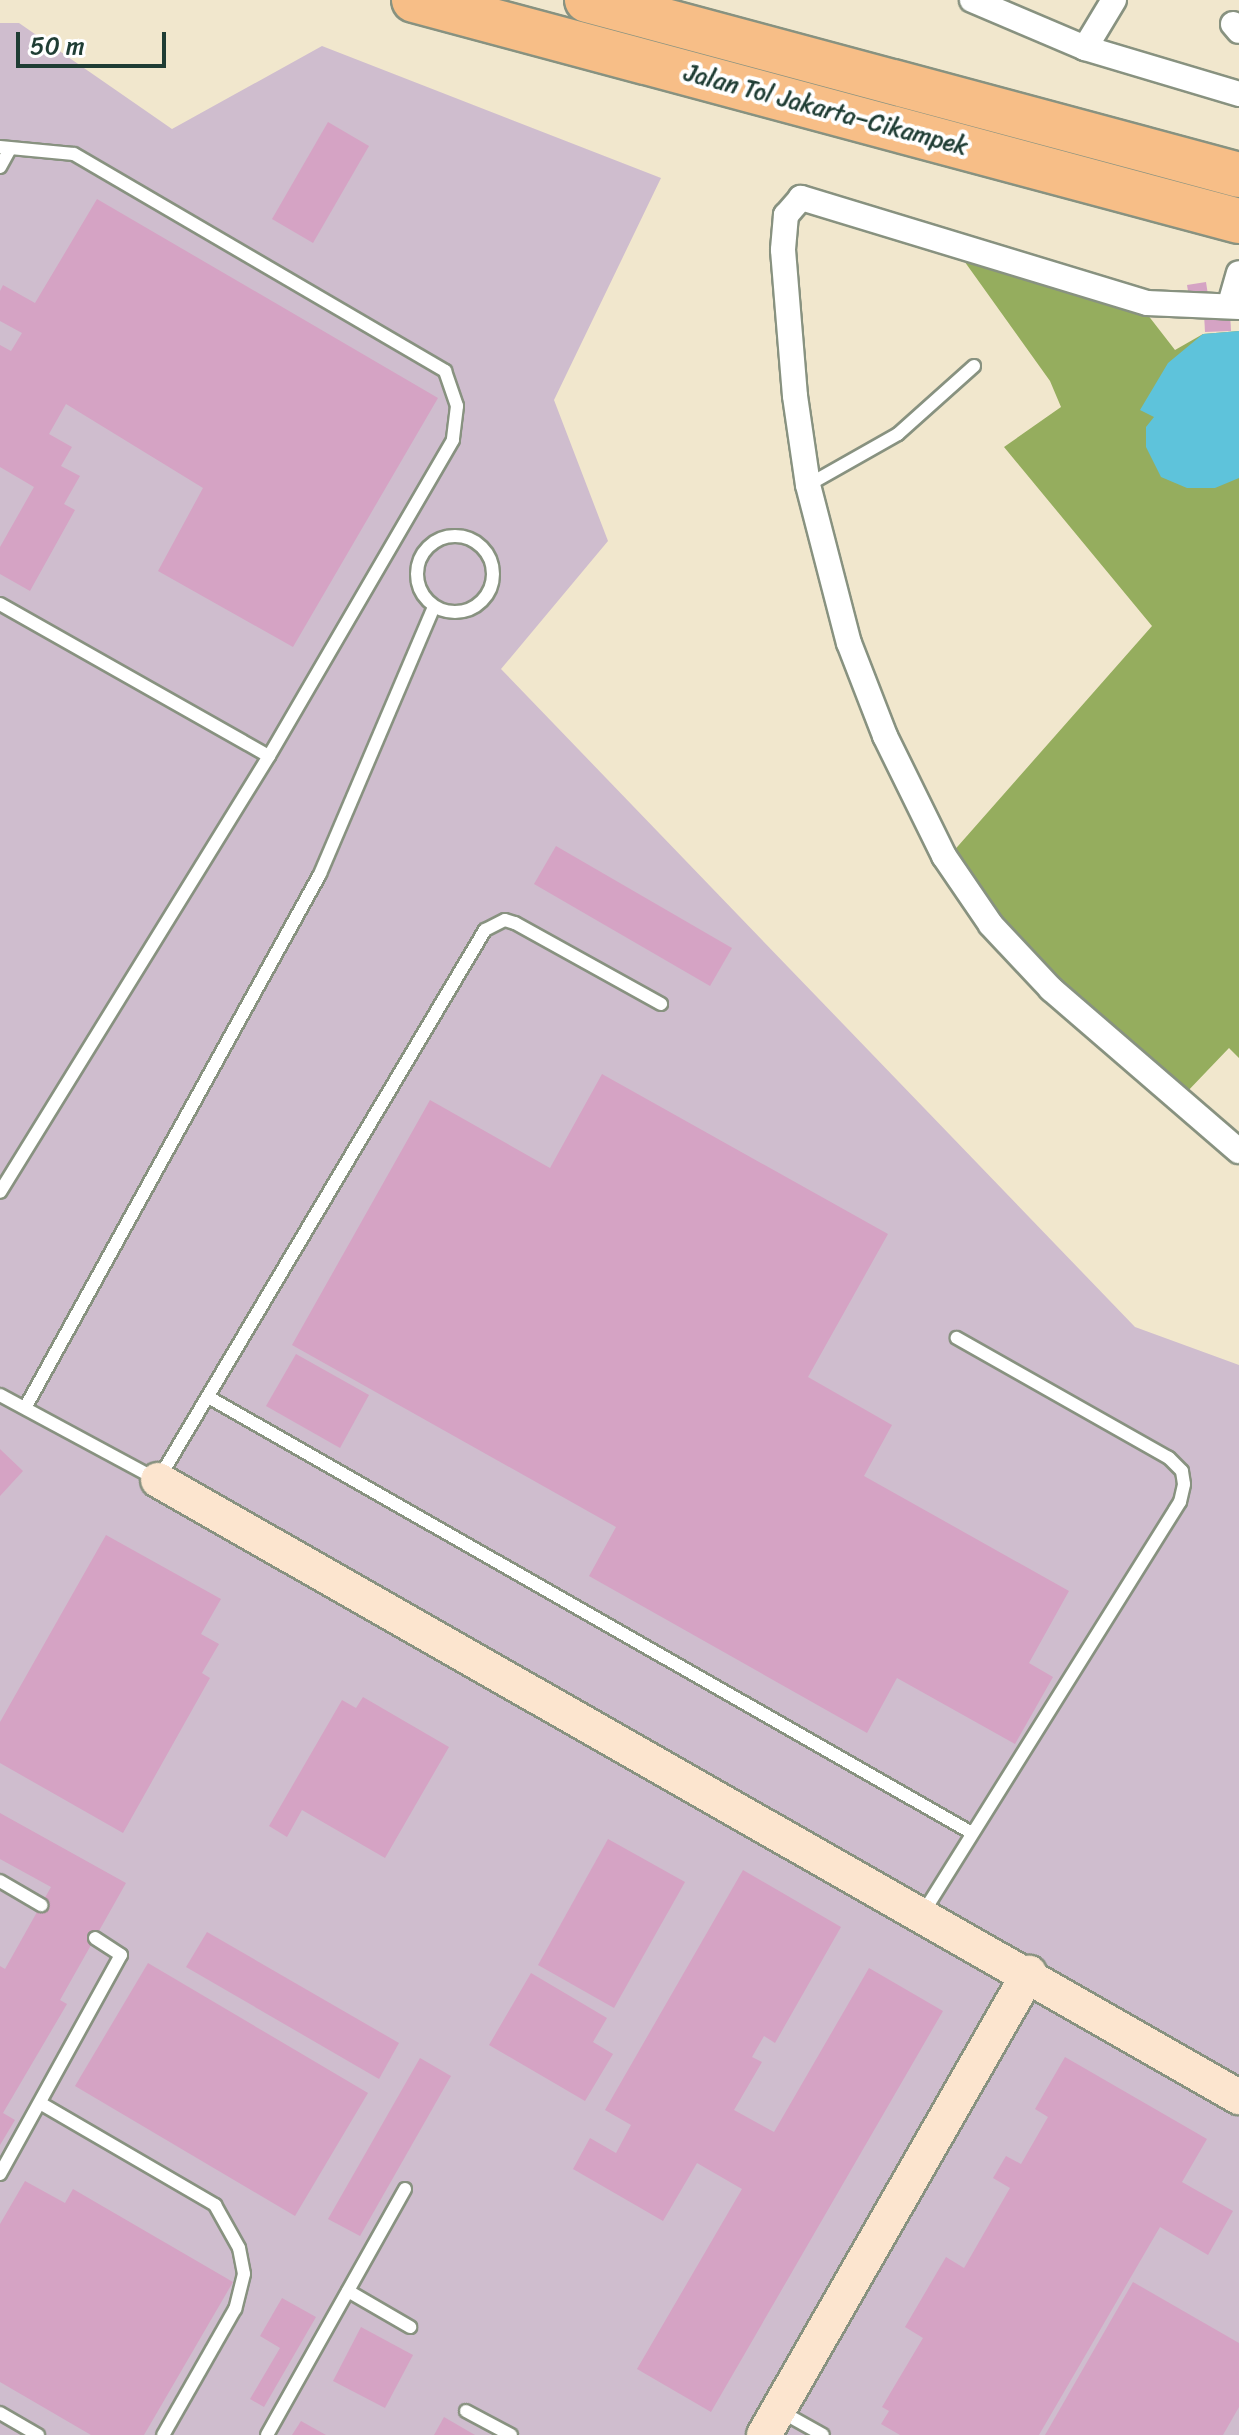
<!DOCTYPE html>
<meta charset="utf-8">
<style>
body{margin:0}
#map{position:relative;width:1239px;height:2435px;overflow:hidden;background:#f1e7cd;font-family:Sriracha,sans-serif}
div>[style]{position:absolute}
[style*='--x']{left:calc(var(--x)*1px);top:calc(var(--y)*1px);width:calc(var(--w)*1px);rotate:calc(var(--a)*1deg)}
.industrial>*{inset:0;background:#cfbdce}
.forest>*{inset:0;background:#95ad5e}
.water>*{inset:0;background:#5ec3db}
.building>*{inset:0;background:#d5a3c4}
.roads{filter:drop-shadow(2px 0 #889280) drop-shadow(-2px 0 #889280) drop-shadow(0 2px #889280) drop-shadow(0 -2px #889280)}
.lane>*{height:12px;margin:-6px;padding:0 6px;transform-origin:6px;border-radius:6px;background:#fff}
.lane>.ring{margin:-6px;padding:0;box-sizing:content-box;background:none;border:12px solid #fff;border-radius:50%}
.street>*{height:24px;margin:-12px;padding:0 12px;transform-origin:12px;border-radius:12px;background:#fff}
.secondary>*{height:34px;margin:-17px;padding:0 17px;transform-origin:17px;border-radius:17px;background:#fce5cf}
.highway>*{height:44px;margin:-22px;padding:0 22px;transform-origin:22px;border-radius:22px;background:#f7be87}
span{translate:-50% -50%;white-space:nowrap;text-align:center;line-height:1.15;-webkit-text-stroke:8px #fff;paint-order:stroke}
.street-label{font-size:24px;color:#1f3d34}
.scale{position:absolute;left:16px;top:32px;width:150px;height:36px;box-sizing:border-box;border:4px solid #1f3d34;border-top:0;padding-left:10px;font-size:24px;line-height:28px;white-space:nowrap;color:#1f3d34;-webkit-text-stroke:6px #fff;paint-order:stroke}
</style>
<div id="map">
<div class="industrial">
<div style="clip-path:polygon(0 23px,19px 23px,172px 129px,322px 46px,661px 178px,554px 400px,608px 541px,501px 669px,1135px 1327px,1239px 1365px,1239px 2435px,0 2435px)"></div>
</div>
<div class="forest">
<div style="clip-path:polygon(957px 251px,1144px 310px,1175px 350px,1203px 334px,1239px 331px,1239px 1058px,1229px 1048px,1184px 1095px,1002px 926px,951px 854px,1152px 626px,1004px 447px,1061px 407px,1050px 381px)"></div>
</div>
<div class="water">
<div style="clip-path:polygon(1239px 331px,1239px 478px,1215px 488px,1187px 488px,1161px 477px,1146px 447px,1146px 427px,1154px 417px,1140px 410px,1168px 363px,1203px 334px)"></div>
</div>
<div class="building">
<div style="clip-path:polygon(328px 122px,369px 146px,313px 243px,272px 219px)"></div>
<div style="clip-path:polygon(97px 199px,438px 398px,293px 647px,158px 571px,203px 488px,66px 404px,49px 434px,72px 447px,61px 466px,80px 476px,64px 504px,75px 510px,30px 591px,0 574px,0 547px,34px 487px,0 467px,0 345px,11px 351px,22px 333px,0 321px,0 291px,3px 285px,35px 303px)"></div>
<div style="clip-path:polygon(1206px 282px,1208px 295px,1189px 297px,1187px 285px)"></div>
<div style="clip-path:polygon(1230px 313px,1231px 331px,1205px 332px,1204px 314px)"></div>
<div style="clip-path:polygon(556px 846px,732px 948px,710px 986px,534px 884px)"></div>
<div style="clip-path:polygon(602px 1074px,888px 1234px,808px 1377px,892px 1425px,864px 1476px,1069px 1591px,1029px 1663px,1053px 1677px,1015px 1744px,897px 1678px,867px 1733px,589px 1576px,616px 1527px,292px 1345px,430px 1100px,550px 1168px)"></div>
<div style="clip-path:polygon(296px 1354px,369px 1395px,340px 1448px,266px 1406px)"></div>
<div style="clip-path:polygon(0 1449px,23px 1471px,0 1496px)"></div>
<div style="clip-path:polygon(106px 1535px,221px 1599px,201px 1634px,219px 1644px,202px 1673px,210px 1678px,123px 1833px,0 1763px,0 1722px)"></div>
<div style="clip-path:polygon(363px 1697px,449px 1747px,385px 1858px,302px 1810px,287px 1837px,269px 1826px,342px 1700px,356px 1708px)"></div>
<div style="clip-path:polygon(0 1813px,126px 1883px,60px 2000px,67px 2004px,3px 2113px,15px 2120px,0 2145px,0 1966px,5px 1969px,51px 1887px,0 1859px)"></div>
<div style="clip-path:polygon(608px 1839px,685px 1882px,614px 2008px,538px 1965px)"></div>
<div style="clip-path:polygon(743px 1870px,841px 1927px,775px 2043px,764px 2036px,752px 2057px,762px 2062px,734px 2110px,774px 2132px,869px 1968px,943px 2011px,711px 2412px,637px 2369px,742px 2189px,697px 2163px,663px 2221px,573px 2169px,590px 2138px,616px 2153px,631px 2125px,605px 2110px)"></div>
<div style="clip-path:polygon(207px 1932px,399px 2043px,379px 2079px,186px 1967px)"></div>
<div style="clip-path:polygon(148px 1963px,368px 2093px,295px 2216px,75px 2086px)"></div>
<div style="clip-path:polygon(531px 1973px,607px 2018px,593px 2042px,613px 2054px,585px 2101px,489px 2045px)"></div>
<div style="clip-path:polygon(1065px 2057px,1207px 2139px,1182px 2182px,1233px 2211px,1208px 2255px,1160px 2227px,1039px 2435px,900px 2435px,881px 2424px,889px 2411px,882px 2407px,923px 2338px,905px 2327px,946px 2257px,964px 2268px,1010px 2188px,993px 2178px,1006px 2156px,1021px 2164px,1048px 2117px,1035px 2109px)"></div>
<div style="clip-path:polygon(420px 2058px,451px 2076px,360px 2236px,328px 2219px)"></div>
<div style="clip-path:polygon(25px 2181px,65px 2203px,73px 2189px,233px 2282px,144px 2435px,91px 2435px,0 2382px,0 2224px)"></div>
<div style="clip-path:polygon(1133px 2282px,1239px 2343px,1239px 2407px,1223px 2435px,1045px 2435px)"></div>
<div style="clip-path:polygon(282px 2298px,316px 2317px,264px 2407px,250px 2399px,280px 2348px,260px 2336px)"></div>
<div style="clip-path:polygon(361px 2327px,413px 2355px,385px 2408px,333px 2381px)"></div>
<div style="clip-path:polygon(444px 2417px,475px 2435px,434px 2435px)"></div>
<div style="clip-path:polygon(301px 2421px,326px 2435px,292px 2435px)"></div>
</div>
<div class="roads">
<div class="lane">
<div style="--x:0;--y:147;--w:74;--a:5.4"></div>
<div style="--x:74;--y:154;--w:430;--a:30.3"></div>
<div style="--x:445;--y:371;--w:37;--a:71"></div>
<div style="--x:457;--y:406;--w:34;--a:97"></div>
<div style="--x:453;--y:440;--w:366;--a:120.2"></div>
<div style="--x:269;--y:756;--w:512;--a:121.67"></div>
<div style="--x:0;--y:167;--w:21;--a:-61"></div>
<div style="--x:808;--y:485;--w:103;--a:-29.5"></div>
<div style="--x:898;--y:434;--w:102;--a:-41.8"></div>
<div class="ring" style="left:417px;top:536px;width:64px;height:64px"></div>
<div style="--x:0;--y:604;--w:309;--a:29.5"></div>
<div style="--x:0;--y:1395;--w:179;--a:28.3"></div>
<div style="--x:158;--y:1480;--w:640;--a:-59.27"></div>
<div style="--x:485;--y:930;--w:22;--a:-27"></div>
<div style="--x:505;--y:920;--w:10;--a:17"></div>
<div style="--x:515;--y:923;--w:167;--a:29"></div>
<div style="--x:210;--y:1398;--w:877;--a:29.72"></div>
<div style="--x:25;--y:1408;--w:610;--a:-61.08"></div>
<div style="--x:320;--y:874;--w:290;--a:-66.9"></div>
<div style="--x:0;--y:1881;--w:48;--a:30.3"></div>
<div style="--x:923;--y:1913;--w:485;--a:-58"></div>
<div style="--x:1180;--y:1502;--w:18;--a:-77"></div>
<div style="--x:1184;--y:1484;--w:13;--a:-99"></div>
<div style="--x:1182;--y:1471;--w:18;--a:-135"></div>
<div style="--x:1169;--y:1458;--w:244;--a:-150.5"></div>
<div style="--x:40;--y:2103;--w:203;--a:30.2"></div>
<div style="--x:215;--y:2205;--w:49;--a:60.8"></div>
<div style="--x:239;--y:2248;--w:26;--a:79"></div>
<div style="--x:244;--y:2274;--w:36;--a:104"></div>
<div style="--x:235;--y:2309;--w:145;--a:119.7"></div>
<div style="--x:0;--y:2174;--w:250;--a:-61.1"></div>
<div style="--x:121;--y:1955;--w:31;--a:-147"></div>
<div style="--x:348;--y:2291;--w:72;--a:30.1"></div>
<div style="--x:466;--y:2411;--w:51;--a:28.1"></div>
<div style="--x:780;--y:2411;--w:49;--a:29.2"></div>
<div style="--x:0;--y:2413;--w:44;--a:30.1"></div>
<div style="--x:267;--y:2435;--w:282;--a:-60.7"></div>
</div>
<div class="street">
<div style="--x:972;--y:0;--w:123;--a:23"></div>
<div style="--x:1085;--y:48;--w:161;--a:16.6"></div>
<div style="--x:1233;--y:24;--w:9;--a:49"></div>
<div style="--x:1085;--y:48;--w:56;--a:-58.9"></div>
<div style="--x:1230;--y:304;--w:32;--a:-74"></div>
<div style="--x:1239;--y:307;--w:92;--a:-177.5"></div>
<div style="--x:1147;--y:303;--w:362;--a:-163.1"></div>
<div style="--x:801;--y:198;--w:23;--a:131"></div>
<div style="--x:786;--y:215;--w:35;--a:95"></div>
<div style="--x:783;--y:250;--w:146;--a:85.3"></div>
<div style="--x:795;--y:396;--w:90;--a:81.7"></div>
<div style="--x:808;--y:485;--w:163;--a:75.5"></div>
<div style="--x:849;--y:643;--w:100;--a:68.8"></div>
<div style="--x:885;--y:736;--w:134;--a:63.8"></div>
<div style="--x:944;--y:856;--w:83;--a:55.7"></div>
<div style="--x:991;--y:925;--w:88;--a:46.8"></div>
<div style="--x:1051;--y:989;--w:248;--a:40.8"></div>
</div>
<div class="secondary">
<div style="--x:158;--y:1480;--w:1245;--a:29.72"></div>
<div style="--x:764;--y:2435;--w:533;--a:-60.16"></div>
</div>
<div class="highway">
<div style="--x:414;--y:0;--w:854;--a:15"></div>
<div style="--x:587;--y:0;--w:675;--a:15.02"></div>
</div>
</div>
<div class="street-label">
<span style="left:826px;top:110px;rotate:15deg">Jalan Tol Jakarta–Cikampek</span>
</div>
<div class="scale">50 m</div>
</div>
